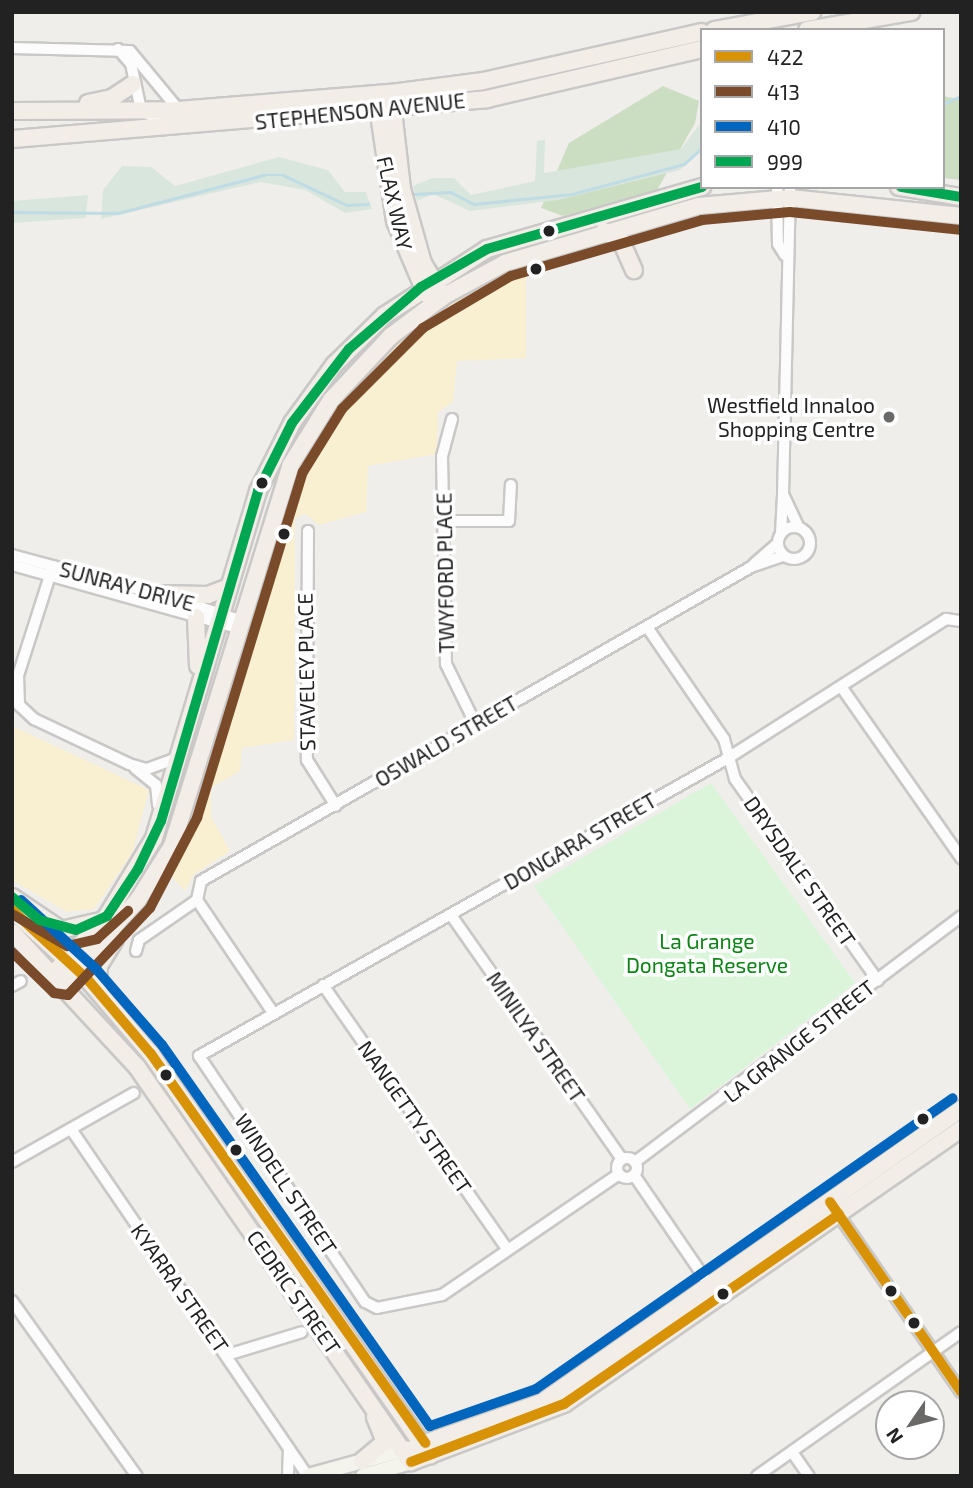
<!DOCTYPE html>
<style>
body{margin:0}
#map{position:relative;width:973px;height:1488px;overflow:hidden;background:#f0eeeb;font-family:"Exo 2",sans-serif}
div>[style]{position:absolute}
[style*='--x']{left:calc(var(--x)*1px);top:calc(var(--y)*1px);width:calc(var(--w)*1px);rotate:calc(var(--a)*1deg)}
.forest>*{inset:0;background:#cbdec1}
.wetland>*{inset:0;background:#d9e6de}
.sand>*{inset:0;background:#f8f0d0}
.park>*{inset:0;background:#daf5da}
.stream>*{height:2.5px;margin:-1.25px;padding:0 1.25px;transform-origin:1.25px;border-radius:1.25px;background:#bfdbe3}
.roads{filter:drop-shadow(2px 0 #c9c8c7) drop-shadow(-2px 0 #c9c8c7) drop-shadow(0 2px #c9c8c7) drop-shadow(0 -2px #c9c8c7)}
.street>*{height:10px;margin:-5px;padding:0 5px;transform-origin:5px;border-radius:5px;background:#fdfcfc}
.street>.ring{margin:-5px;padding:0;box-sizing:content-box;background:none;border:10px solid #fdfcfc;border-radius:50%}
.secondary>*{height:14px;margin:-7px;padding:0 7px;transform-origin:7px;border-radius:7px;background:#f4f4ed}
.primary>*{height:16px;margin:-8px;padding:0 8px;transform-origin:8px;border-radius:8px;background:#f3ede7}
.bus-1>*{height:10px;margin:-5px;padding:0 5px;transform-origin:5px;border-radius:5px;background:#d79205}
.bus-2>*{height:10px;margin:-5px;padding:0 5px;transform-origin:5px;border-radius:5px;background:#7a4b2a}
.bus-3>*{height:10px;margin:-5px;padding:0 5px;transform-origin:5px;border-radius:5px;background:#0065bd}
.bus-4>*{height:10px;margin:-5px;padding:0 5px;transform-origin:5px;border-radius:5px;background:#00a651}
.dots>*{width:19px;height:19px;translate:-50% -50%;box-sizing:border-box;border:4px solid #fff;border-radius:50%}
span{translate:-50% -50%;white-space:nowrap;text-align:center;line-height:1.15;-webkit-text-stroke:7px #fff;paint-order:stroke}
.street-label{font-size:21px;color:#222}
.poi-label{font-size:21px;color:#222}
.right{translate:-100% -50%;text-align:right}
.park-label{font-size:21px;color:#0c8416}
.frame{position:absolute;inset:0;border:14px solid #222;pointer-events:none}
.legend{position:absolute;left:700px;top:28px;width:245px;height:161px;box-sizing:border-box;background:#fff;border:2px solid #a7a7a7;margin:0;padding:9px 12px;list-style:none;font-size:21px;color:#222}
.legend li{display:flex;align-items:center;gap:14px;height:35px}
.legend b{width:35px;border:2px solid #a7a7a7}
.north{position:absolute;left:875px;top:1390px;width:70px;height:70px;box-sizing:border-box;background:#fff;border:2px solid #a7a7a7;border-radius:50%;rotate:235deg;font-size:19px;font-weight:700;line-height:28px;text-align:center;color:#222}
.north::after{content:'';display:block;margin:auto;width:24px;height:32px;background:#6a6968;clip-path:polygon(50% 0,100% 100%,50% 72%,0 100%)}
</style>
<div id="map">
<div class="forest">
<div style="clip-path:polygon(663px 86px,699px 101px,695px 123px,657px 190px,563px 216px,541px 208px,569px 143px)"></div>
<div style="clip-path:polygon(943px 96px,961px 100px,961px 180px,943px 178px)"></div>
</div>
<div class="wetland">
<div style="clip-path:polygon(702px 121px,702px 149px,680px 170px,558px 200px,470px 211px,433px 194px,417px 201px,413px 186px,432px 178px,454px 178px,471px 195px,535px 181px,537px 141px,545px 140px,544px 173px,681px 149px)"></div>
<div style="clip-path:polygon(279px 157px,328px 170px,345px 192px,366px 192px,372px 209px,345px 213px,305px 190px,260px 182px,101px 219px,103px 190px,122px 166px,151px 167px,175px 186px)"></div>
<div style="clip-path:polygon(88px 195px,86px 218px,12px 223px,12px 201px)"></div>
</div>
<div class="sand">
<div style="clip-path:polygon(605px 237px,613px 244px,526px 272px,526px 358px,457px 361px,453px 402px,438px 412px,437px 454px,368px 466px,366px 512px,319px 525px,306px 514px,295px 518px,294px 740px,242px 748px,240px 771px,211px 788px,211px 817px,230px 851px,193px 875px,185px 891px,170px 875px,203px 792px,285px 504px,341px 401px,409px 329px,455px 297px,504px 271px)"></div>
<div style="clip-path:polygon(12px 726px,149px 790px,132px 853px,94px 909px,67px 912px,12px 880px)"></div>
</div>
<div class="park">
<div style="clip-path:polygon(711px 783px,855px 983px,690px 1109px,534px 886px)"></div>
</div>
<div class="stream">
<div style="--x:943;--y:104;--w:20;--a:-24"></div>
<div style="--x:414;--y:194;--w:37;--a:-3"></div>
<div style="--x:451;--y:192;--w:26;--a:28"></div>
<div style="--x:474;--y:204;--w:99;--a:-5.8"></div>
<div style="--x:572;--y:194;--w:116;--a:-15"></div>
<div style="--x:684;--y:164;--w:24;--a:-42"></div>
<div style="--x:12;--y:212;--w:106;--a:0.5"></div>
<div style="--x:118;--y:213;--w:151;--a:-14.6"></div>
<div style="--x:264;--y:175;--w:19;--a:0"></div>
<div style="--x:283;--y:175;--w:71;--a:25.1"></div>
<div style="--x:347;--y:205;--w:21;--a:-3"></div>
</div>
<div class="roads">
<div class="street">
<div style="--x:12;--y:48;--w:118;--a:1.5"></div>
<div style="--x:130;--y:51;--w:75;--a:50.4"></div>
<div style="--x:118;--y:49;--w:20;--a:49"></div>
<div style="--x:131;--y:64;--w:47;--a:77.7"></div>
<div style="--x:141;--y:110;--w:24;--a:30"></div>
<div style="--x:777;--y:187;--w:57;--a:89"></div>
<div style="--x:778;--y:244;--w:13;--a:58"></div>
<div style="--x:790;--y:187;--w:307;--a:91.3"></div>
<div style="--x:783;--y:494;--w:35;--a:65"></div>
<div style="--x:452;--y:419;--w:38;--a:105"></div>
<div style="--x:442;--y:456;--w:208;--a:88.9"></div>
<div style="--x:446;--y:664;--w:66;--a:63.8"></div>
<div style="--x:446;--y:521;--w:63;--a:0"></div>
<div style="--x:509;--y:521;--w:36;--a:-87"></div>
<div class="ring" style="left:778px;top:527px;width:22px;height:22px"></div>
<div style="--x:308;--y:531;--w:229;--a:90.3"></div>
<div style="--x:307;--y:760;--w:54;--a:57.8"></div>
<div style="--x:781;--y:533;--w:39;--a:-87"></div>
<div style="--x:12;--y:555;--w:153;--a:15.1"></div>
<div style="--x:754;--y:564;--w:30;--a:-41"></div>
<div style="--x:12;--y:565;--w:235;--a:15.6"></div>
<div style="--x:53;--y:566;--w:115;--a:107.7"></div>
<div style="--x:18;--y:676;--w:29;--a:88"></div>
<div style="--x:19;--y:705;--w:21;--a:43"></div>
<div style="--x:34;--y:719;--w:105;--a:25.3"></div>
<div style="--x:129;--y:764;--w:19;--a:16"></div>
<div style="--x:147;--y:769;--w:33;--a:-20"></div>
<div style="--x:175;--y:599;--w:68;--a:17.9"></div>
<div style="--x:647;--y:627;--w:136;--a:55.5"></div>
<div style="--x:724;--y:739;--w:41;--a:74.6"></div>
<div style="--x:735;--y:779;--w:247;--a:54.7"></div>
<div style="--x:842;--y:688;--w:208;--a:55"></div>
<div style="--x:135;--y:768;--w:27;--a:39"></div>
<div style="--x:156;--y:785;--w:20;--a:84"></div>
<div style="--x:197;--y:900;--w:134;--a:56"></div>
<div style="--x:451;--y:915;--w:298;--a:55"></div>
<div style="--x:136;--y:951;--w:11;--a:-75"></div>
<div style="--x:139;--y:940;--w:70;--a:-34.6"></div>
<div style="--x:197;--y:900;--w:19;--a:-78"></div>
<div style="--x:201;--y:881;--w:633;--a:-29.72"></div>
<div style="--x:751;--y:567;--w:34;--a:-19"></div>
<div style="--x:323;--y:985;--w:322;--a:55.1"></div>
<div style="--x:12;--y:986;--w:10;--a:-29"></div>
<div style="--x:71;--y:1129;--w:420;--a:55.7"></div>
<div class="ring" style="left:617px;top:1158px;width:10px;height:10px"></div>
<div style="--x:12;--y:1162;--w:140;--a:-29.5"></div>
<div style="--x:635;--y:1162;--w:408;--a:-37"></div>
<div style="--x:619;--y:1174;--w:214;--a:145.6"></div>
<div style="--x:442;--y:1295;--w:66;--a:168.7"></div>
<div style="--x:377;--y:1308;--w:13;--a:-153"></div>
<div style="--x:365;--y:1302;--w:297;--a:-124"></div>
<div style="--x:199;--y:1056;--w:607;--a:-29.39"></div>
<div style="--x:728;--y:758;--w:259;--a:-32.5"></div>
<div style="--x:946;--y:619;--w:15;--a:8"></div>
<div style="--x:634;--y:1175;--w:138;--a:55.6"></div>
<div style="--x:836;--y:1211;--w:220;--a:55.4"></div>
<div style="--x:12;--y:1301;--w:215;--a:54.5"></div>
<div style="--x:227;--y:1355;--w:78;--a:-17"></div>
<div style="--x:792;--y:1452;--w:29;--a:55"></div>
<div style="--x:288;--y:1476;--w:27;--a:-88"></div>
<div style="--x:757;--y:1476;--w:250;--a:-35.2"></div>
</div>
<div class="secondary">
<div style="--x:308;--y:1476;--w:103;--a:-15.3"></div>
<div style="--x:363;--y:1476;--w:50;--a:-16.3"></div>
</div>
<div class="primary">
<div style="--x:714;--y:30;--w:100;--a:-10.4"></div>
<div style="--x:807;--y:30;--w:106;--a:-9.8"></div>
<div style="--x:377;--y:101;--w:121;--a:81.5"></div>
<div style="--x:395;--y:221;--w:79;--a:67"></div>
<div style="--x:392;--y:102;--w:88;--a:83.4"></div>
<div style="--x:402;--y:189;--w:77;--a:74.2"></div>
<div style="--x:423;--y:263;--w:29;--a:59"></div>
<div style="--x:88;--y:103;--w:25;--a:-12"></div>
<div style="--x:112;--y:98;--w:25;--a:-34"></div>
<div style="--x:12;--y:111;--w:166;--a:-0.3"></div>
<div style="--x:178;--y:110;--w:214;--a:-4.6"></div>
<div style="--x:391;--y:93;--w:93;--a:-7.4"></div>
<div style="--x:483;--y:81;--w:224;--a:-12.6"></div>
<div style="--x:12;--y:139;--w:477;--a:-4.8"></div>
<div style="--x:487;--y:99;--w:221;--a:-13.1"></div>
<div style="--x:899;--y:187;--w:63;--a:9.2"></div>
<div style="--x:604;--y:231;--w:20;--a:30"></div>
<div style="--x:621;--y:241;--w:32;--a:66"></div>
<div style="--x:156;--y:594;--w:52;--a:1.1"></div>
<div style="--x:208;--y:595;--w:22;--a:-21"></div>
<div style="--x:196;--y:617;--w:49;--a:87.7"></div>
<div style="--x:12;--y:897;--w:59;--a:34"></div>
<div style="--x:61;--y:930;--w:39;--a:-13"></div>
<div style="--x:12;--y:910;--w:103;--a:42.6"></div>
<div style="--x:88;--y:980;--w:97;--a:49.6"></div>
<div style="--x:151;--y:1054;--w:489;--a:55.2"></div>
<div style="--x:12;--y:932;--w:184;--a:47.2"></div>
<div style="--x:137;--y:1067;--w:481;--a:55.3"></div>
<div style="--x:411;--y:1462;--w:164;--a:-20.8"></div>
<div style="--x:564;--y:1404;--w:483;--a:-34.7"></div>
<div style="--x:54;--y:973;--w:78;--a:-47.1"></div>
<div style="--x:107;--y:916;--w:91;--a:-58.9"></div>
<div style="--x:154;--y:838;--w:362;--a:-73.3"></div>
<div style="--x:258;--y:491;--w:76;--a:-63.4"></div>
<div style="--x:292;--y:423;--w:72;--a:-54.1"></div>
<div style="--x:334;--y:365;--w:71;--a:-44.4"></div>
<div style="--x:385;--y:315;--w:121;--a:-32.9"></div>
<div style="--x:487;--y:249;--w:224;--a:-16.1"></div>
<div style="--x:63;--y:982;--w:111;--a:-47.6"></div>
<div style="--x:138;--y:900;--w:64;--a:-57.8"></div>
<div style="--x:172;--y:846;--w:398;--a:-72.7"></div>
<div style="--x:290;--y:466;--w:78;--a:-58.2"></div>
<div style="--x:331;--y:400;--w:88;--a:-46.8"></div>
<div style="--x:391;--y:336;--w:66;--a:-37"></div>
<div style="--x:444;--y:296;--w:69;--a:-28.4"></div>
<div style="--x:505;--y:263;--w:202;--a:-16.4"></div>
<div style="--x:699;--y:206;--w:91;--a:-5"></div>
<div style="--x:790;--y:198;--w:172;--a:6"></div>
<div style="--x:98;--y:990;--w:24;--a:-88"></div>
<div style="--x:99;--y:966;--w:31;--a:-59"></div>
<div style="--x:416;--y:1446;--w:133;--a:-19.2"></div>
<div style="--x:542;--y:1402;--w:511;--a:-34.96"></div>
<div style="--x:362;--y:1461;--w:30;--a:-40"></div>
<div style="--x:385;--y:1442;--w:27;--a:-112"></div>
</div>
</div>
<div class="bus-1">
<div style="--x:12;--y:910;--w:103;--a:42.6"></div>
<div style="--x:88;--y:980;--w:97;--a:49.6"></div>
<div style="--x:151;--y:1054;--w:476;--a:54.8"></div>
<div style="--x:830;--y:1202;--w:231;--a:55.4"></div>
<div style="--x:411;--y:1462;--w:164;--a:-20.8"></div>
<div style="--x:564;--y:1404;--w:334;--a:-34.6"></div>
</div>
<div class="bus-2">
<div style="--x:12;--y:914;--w:64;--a:30.2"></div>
<div style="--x:67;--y:946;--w:31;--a:-13"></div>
<div style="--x:97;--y:939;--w:42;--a:-42.1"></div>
<div style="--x:12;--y:952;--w:59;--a:44.3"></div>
<div style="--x:54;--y:993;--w:14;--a:8"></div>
<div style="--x:68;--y:995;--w:120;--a:-46.7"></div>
<div style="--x:150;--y:908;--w:102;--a:-62.4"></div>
<div style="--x:197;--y:818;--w:362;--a:-73"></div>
<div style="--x:303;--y:472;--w:74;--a:-58.2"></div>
<div style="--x:342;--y:409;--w:115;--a:-45"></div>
<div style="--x:423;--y:328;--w:102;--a:-30.6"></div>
<div style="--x:511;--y:276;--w:199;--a:-16.3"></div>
<div style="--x:702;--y:220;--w:88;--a:-5.2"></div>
<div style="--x:790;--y:212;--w:171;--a:6"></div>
</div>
<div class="bus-3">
<div style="--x:21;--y:900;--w:103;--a:42.6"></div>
<div style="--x:97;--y:970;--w:99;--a:49.1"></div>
<div style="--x:162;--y:1045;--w:466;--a:54.9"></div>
<div style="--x:430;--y:1426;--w:112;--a:-19.2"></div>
<div style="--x:536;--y:1389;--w:508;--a:-34.91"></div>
</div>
<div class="bus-4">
<div style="--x:901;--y:187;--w:61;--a:9.5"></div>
<div style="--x:12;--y:897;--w:35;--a:40"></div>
<div style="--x:39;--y:920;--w:38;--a:15"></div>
<div style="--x:76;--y:930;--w:34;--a:-24"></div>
<div style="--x:107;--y:916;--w:56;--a:-56.6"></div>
<div style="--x:138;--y:869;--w:53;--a:-64.4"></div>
<div style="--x:161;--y:821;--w:344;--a:-73.6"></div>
<div style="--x:258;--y:491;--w:76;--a:-63.4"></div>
<div style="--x:292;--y:423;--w:93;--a:-52.4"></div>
<div style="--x:349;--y:349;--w:95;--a:-40.7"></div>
<div style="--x:421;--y:287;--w:76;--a:-29.9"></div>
<div style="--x:487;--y:249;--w:224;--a:-16.1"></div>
</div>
<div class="dots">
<div style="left:549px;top:231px;background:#222"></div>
<div style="left:536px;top:269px;background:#222"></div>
<div style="left:889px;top:417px;background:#6a6968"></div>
<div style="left:262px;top:483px;background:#222"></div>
<div style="left:284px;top:534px;background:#222"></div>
<div style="left:166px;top:1075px;background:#222"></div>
<div style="left:923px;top:1119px;background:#222"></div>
<div style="left:236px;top:1150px;background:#222"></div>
<div style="left:891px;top:1291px;background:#222"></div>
<div style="left:723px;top:1294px;background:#222"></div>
<div style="left:914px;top:1323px;background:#222"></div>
</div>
<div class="street-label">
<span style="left:360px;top:111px;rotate:-6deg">STEPHENSON AVENUE</span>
<span style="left:395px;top:203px;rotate:77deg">FLAX WAY</span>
<span style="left:445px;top:573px;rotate:-91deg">TWYFORD PLACE</span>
<span style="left:127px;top:586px;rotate:15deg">SUNRAY DRIVE</span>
<span style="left:306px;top:672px;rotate:-91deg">STAVELEY PLACE</span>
<span style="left:446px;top:741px;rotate:-30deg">OSWALD STREET</span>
<span style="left:580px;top:841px;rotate:-30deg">DONGARA STREET</span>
<span style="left:800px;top:871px;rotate:55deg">DRYSDALE STREET</span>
<span style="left:536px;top:1037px;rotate:55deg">MINILYA STREET</span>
<span style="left:799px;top:1041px;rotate:-38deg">LA GRANGE STREET</span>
<span style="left:415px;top:1117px;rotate:55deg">NANGETTY STREET</span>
<span style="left:286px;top:1184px;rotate:56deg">WINDELL STREET</span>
<span style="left:180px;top:1288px;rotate:55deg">KYARRA STREET</span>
<span style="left:294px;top:1292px;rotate:55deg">CEDRIC STREET</span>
</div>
<div class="poi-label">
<span class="right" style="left:875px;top:417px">Westfield Innaloo<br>Shopping Centre</span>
</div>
<div class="park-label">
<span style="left:707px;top:953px">La Grange<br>Dongata Reserve</span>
</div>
<div class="frame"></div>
<ul class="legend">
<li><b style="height:9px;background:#d79205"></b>422</li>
<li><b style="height:9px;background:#7a4b2a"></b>413</li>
<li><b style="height:9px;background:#0065bd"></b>410</li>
<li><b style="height:9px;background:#00a651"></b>999</li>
</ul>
<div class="north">N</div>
</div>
